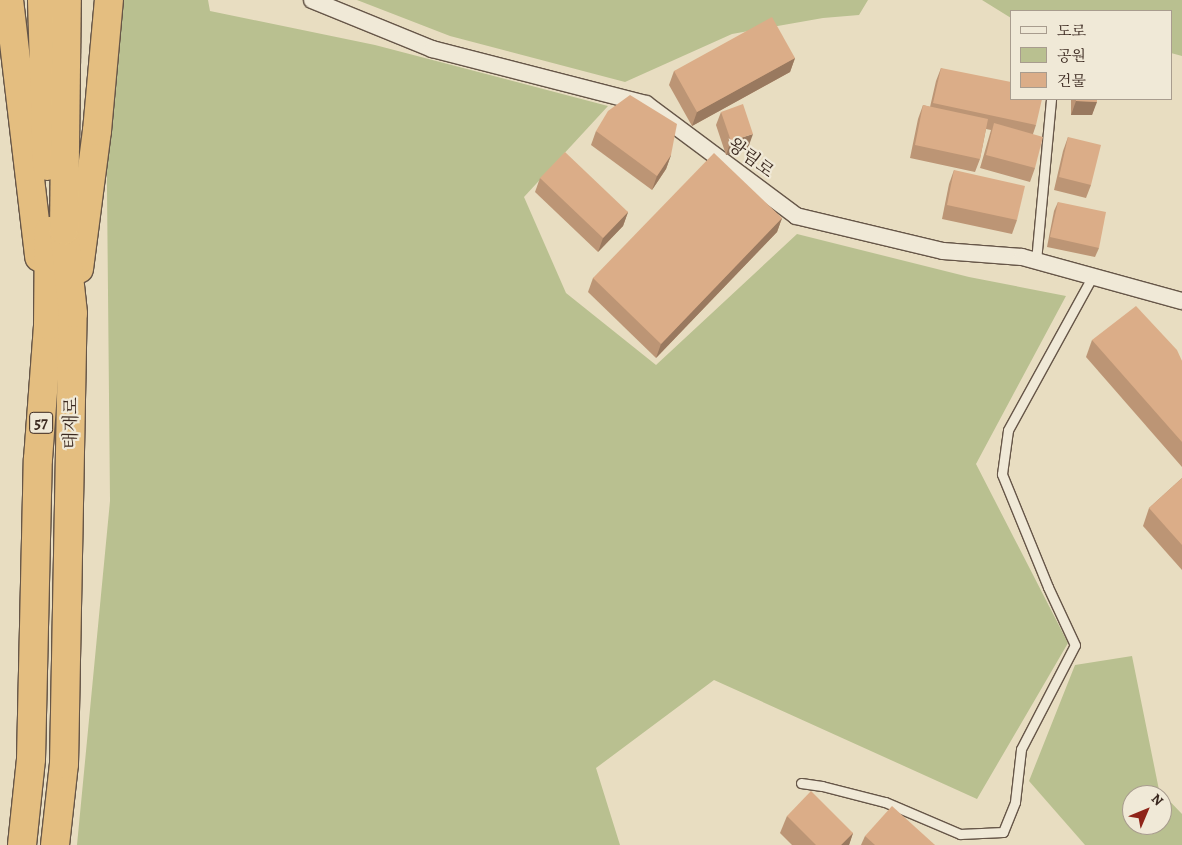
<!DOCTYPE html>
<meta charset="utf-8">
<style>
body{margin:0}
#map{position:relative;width:1182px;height:845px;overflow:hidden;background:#e8ddc1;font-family:Alegreya,"Noto Serif KR",serif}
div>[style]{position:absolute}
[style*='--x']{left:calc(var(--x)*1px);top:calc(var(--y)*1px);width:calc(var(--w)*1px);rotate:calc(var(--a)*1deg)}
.green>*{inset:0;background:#b9c090}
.roads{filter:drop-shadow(1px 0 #665648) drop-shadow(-1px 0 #665648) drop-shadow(0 1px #665648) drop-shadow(0 -1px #665648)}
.lane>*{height:9px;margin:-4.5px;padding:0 4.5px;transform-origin:4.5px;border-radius:4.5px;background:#f0e9d7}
.street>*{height:16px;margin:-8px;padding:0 8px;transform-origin:8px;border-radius:8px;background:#f0e9d7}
.highway>*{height:28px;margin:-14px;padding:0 14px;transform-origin:14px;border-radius:14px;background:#e4be80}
.wall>*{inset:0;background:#bc9575}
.shaded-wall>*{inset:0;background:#99795f}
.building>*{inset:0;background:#dbad88}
span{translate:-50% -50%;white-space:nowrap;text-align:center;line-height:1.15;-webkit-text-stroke:4.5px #f0e9d7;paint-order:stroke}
.shield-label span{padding:1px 4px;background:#f0e9d7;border:1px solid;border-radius:4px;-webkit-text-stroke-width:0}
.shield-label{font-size:16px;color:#3b2920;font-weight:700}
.street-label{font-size:18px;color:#3b2920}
.legend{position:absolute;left:1010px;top:10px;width:162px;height:90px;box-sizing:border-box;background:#f0e9d7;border:1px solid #a89c8e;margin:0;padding:6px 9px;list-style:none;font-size:15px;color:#3b2920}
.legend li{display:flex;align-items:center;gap:10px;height:25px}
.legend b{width:25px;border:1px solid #a89c8e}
.north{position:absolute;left:1122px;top:785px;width:50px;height:50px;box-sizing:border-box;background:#f0e9d7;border:1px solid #a89c8e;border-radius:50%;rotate:45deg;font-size:14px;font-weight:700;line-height:20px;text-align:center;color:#3b2920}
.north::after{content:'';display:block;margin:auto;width:18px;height:22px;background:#8f2418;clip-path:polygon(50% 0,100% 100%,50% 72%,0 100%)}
</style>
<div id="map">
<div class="green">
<div style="clip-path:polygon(118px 0,208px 0,210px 11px,375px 45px,608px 106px,524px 197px,566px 293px,656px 365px,797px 234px,969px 277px,1066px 296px,976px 464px,1068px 643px,977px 799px,714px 680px,596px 768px,620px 845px,77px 845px,110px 501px,106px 85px)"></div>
<div style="clip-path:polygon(357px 0,868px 0,859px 15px,823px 18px,732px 34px,625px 82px,450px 36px)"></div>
<div style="clip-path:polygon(982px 0,1182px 0,1182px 56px,1171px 53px,1171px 11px,1011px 11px,1011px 18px)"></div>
<div style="clip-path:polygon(evenodd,1132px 656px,1159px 790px,1182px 814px,1182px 845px,1085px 845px,1029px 781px,1075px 665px,1132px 656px,1132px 795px,1162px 795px,1162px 825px,1132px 825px,1132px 795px)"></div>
</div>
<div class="roads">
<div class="lane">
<div style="--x:1036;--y:261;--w:163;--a:-84.7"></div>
<div style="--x:801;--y:783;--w:21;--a:8"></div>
<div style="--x:822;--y:786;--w:65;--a:14.3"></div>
<div style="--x:885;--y:802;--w:82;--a:23.1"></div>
<div style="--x:960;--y:834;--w:43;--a:-2.7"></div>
<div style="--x:1003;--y:832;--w:32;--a:-68"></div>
<div style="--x:1015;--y:802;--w:53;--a:-83.5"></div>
<div style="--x:1021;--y:749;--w:117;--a:-62.6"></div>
<div style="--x:1075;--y:645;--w:64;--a:-115"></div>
<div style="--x:1048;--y:587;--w:122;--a:-112.2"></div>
<div style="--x:1002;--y:474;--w:44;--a:-82.2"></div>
<div style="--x:1008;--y:430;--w:175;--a:-61.2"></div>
</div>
<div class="street">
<div style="--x:312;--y:0;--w:130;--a:22.2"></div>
<div style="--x:432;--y:49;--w:221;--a:14.4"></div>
<div style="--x:646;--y:104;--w:187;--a:36.7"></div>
<div style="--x:796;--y:216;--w:151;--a:13.4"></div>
<div style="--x:943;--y:251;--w:79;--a:4.3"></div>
<div style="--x:1022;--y:257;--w:166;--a:15.4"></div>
</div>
<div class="highway">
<div style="--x:9;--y:0;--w:259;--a:83.3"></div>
<div style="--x:42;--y:0;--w:166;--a:88.3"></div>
<div style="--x:79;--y:269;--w:139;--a:-82.6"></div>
<div style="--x:97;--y:131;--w:132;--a:-84.8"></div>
<div style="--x:22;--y:845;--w:86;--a:-84"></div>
<div style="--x:31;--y:759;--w:300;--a:-88.7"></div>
<div style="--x:38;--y:459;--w:134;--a:-85.7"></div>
<div style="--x:48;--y:325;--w:94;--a:-89.4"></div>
<div style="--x:55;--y:845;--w:81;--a:-83.7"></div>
<div style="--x:64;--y:764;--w:451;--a:-88.9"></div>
<div style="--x:73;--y:313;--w:83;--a:-96.2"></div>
<div style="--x:64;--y:230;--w:230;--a:-89.3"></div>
</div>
</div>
<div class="wall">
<div style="clip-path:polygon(795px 58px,790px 72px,692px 126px,669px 85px,674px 71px)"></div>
<div style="clip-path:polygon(941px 68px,1036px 125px,1033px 134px,1035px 168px,1030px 182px,980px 168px,991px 130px,986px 129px,980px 159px,975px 172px,910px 158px,918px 119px,923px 105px,930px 107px,936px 81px)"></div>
<div style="clip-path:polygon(1071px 99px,1097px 99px,1092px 115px,1071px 115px)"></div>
<div style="clip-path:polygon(721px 112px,748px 148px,726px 155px,716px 125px)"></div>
<div style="clip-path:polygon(596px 131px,671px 155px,666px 169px,652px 190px,591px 145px)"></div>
<div style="clip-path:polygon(1068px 137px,1091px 185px,1086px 198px,1054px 190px,1063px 151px)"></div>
<div style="clip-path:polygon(954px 170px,1017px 220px,1012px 234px,942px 219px,949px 184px)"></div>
<div style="clip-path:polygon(540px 178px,628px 212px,623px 226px,598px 252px,535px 192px)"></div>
<div style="clip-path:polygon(1058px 202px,1099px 248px,1095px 257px,1047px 247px,1054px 211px)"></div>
<div style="clip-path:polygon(782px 218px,777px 232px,656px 358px,588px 292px,593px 278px)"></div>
<div style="clip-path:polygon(1092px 340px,1182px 361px,1182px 467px,1086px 357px)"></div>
<div style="clip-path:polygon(1182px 478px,1182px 570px,1143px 526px,1149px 508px)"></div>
<div style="clip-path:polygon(787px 816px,853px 833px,849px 845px,792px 845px,780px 833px)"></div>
<div style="clip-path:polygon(865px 836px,935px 845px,861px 845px)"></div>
</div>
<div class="shaded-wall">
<div style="clip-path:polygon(795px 58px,790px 72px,692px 126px,697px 112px)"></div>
<div style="clip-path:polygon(1076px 101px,1097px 102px,1092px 115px,1071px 115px)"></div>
<div style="clip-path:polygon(753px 134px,748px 148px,726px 155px,731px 141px)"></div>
<div style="clip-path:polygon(671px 155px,666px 169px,652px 190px,657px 176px)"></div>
<div style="clip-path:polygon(628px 212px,623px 226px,598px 252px,603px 238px)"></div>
<div style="clip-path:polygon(782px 218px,777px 232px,656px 358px,661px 344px)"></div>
<div style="clip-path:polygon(853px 833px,849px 845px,841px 845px)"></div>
</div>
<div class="building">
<div style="clip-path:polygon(772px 17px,795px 58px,697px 112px,674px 71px)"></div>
<div style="clip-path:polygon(941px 68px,1011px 82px,1011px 99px,1042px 99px,1036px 125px,933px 103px)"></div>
<div style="clip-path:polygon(630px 95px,677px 124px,671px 155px,657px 176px,596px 131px,608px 111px)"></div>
<div style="clip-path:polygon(1076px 99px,1097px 99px,1097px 102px,1076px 101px)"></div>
<div style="clip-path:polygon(743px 104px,753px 134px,731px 141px,721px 112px)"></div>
<div style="clip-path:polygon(923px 105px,988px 119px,980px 159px,915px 145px)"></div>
<div style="clip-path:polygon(994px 123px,1043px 137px,1035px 168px,986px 155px)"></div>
<div style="clip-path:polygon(1068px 137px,1101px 145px,1091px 185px,1059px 177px)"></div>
<div style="clip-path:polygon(565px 152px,628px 212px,603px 238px,540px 178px)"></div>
<div style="clip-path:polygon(714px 153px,782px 218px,661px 344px,593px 278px)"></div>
<div style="clip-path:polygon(954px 170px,1025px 186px,1017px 220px,947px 205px)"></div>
<div style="clip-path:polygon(1058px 202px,1106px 212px,1099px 248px,1050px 237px)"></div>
<div style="clip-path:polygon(1136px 306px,1177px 350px,1182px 361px,1182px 442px,1092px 340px)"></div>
<div style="clip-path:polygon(1182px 478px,1182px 545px,1149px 508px)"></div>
<div style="clip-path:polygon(811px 791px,853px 833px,841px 845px,816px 845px,787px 816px)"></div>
<div style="clip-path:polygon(892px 806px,935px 845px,875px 845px,865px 836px)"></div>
</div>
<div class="shield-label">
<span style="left:41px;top:423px">57</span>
</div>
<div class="street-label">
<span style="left:751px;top:158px;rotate:37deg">왕림로</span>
<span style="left:71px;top:423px;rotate:-89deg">태재로</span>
</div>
<ul class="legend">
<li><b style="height:6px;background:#f0e9d7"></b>도로</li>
<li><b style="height:14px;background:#b9c090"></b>공원</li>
<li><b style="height:14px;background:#dbad88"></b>건물</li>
</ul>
<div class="north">N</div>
</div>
